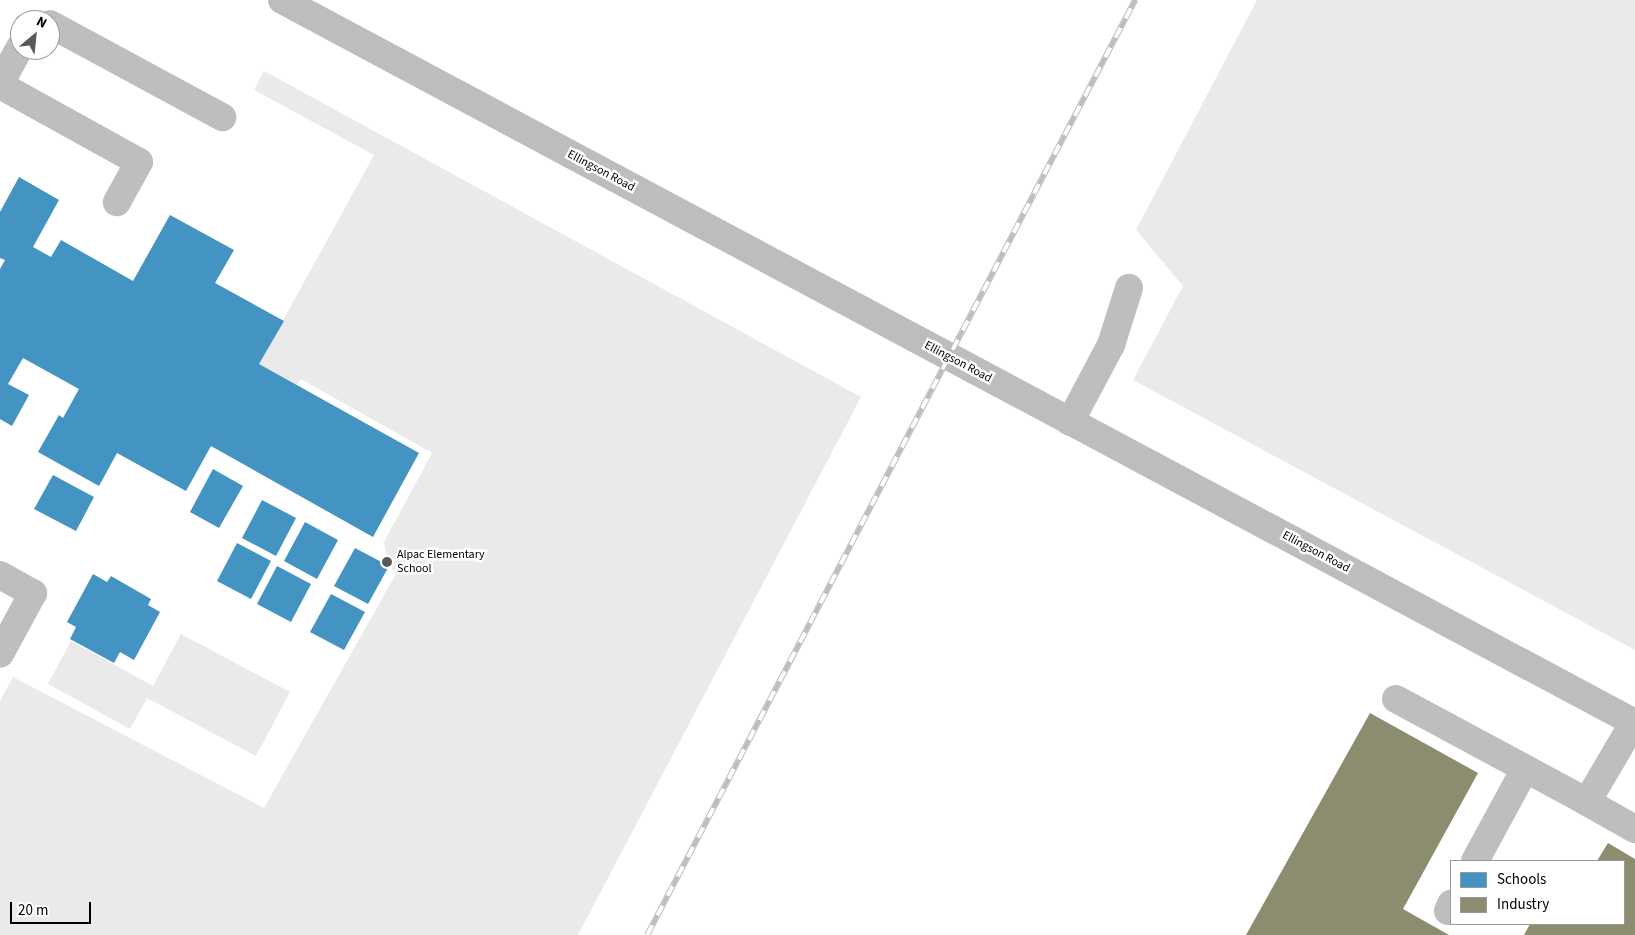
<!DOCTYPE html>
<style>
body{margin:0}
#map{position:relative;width:1635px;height:935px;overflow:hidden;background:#fff;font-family:"Source Sans 3",sans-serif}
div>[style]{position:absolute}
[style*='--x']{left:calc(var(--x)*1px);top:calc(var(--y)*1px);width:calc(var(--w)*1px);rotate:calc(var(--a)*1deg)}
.green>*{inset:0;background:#eaeaea}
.schools>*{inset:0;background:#4393c3}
.industry>*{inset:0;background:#8c8c6e}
.minor>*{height:28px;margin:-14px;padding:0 14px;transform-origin:14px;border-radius:14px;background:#bebebe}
.major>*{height:28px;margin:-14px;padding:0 14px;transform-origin:14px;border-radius:14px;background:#bdbdbd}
.rail>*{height:5.5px;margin-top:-2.75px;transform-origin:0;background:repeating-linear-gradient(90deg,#fff 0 11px,#bdbdbd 0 22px);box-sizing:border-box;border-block:1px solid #bdbdbd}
.dots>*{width:14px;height:14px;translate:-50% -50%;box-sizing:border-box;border:2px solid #fff;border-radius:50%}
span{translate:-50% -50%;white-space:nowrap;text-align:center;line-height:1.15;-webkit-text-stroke:5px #fff;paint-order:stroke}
.street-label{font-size:12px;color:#000}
.poi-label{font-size:12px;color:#000}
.left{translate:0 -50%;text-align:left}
.legend{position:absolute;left:1450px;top:860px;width:175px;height:65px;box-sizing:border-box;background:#fff;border:1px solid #999;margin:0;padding:6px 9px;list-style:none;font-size:15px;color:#000}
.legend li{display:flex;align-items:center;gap:10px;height:25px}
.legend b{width:25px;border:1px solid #999}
.north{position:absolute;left:10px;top:10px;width:50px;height:50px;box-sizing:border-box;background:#fff;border:1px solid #999;border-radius:50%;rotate:28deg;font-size:14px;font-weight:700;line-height:20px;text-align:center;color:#000}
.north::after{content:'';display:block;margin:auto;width:18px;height:22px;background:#595959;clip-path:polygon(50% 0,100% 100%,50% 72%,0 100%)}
.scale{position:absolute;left:10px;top:902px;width:81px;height:22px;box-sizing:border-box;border:2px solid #000;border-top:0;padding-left:6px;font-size:15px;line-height:18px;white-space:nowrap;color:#000;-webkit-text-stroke:4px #fff;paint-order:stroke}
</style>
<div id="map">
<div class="green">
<div style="clip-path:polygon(1257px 0,1635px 0,1635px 650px,1133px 380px,1183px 286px,1136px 230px)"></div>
<div style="clip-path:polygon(264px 71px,861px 397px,578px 935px,0 935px,0 701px,13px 677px,264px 808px,396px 574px,388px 562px,384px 542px,432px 453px,301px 379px,297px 385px,259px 364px,374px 155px,254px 90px)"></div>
<div style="clip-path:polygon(181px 634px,290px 692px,256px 756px,147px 698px,130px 729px,48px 684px,71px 641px,153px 686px)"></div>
</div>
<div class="schools">
<div style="clip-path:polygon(19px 177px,59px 200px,33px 247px,51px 257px,61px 240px,133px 281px,170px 215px,234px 250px,215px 283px,284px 321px,259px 364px,419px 453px,373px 537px,211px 446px,186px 491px,117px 453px,99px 486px,38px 452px,59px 415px,63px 418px,79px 389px,23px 358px,8px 384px,29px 395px,12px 426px,0 419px,0 269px,5px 260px,0 258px,0 212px)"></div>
<div style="clip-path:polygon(213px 469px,243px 486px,219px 528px,190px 512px)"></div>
<div style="clip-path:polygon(53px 475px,94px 497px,76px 531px,34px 509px)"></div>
<div style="clip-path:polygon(262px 500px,296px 518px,276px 556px,242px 538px)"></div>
<div style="clip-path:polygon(305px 522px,338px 540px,317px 579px,284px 561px)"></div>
<div style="clip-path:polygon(237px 543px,271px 561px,251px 599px,217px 581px)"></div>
<div style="clip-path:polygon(355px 548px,389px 566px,368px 604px,334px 586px)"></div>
<div style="clip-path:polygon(277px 566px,311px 584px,291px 622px,257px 604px)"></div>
<div style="clip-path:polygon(93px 574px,107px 582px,111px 576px,151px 599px,148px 605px,160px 612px,134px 660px,120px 652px,114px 663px,70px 639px,76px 627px,67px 622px)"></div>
<div style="clip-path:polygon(331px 594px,365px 612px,344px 650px,310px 632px)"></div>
</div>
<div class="industry">
<div style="clip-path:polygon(1370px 713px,1478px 773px,1403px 909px,1449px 935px,1246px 935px)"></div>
<div style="clip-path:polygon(1608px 843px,1635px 859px,1635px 935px,1524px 935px,1530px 924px,1624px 924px,1624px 861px,1597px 861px)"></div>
</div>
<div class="minor">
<div style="--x:50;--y:24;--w:196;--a:28.4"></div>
<div style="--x:0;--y:84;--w:42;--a:-61.6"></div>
<div style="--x:0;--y:85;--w:159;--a:29"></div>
<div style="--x:139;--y:162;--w:46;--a:118.8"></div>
<div style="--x:1070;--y:422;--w:87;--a:-62"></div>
<div style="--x:1111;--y:345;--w:60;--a:-72.5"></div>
<div style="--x:0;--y:575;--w:38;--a:29"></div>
<div style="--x:33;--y:593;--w:69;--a:118.4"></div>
<div style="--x:1396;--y:699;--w:217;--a:28.3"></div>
<div style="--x:1587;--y:802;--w:93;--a:-59.6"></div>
<div style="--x:1587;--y:802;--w:55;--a:29.4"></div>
<div style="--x:1475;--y:861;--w:105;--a:-61.5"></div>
<div style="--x:1448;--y:911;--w:8;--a:-67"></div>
</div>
<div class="major">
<div style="--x:282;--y:0;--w:1534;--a:28.12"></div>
</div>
<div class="rail">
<div style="--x:647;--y:935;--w:1055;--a:-62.44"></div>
</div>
<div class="dots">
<div style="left:387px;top:562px;background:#595959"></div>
</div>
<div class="street-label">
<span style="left:601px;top:171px;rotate:28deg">Ellingson Road</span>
<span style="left:958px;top:362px;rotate:28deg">Ellingson Road</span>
<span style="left:1316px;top:552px;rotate:28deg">Ellingson Road</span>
</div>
<div class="poi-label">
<span class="left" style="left:397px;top:562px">Alpac Elementary<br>School</span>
</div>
<ul class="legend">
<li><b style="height:14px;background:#4393c3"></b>Schools</li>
<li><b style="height:14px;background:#8c8c6e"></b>Industry</li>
</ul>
<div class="north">N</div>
<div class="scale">20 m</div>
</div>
